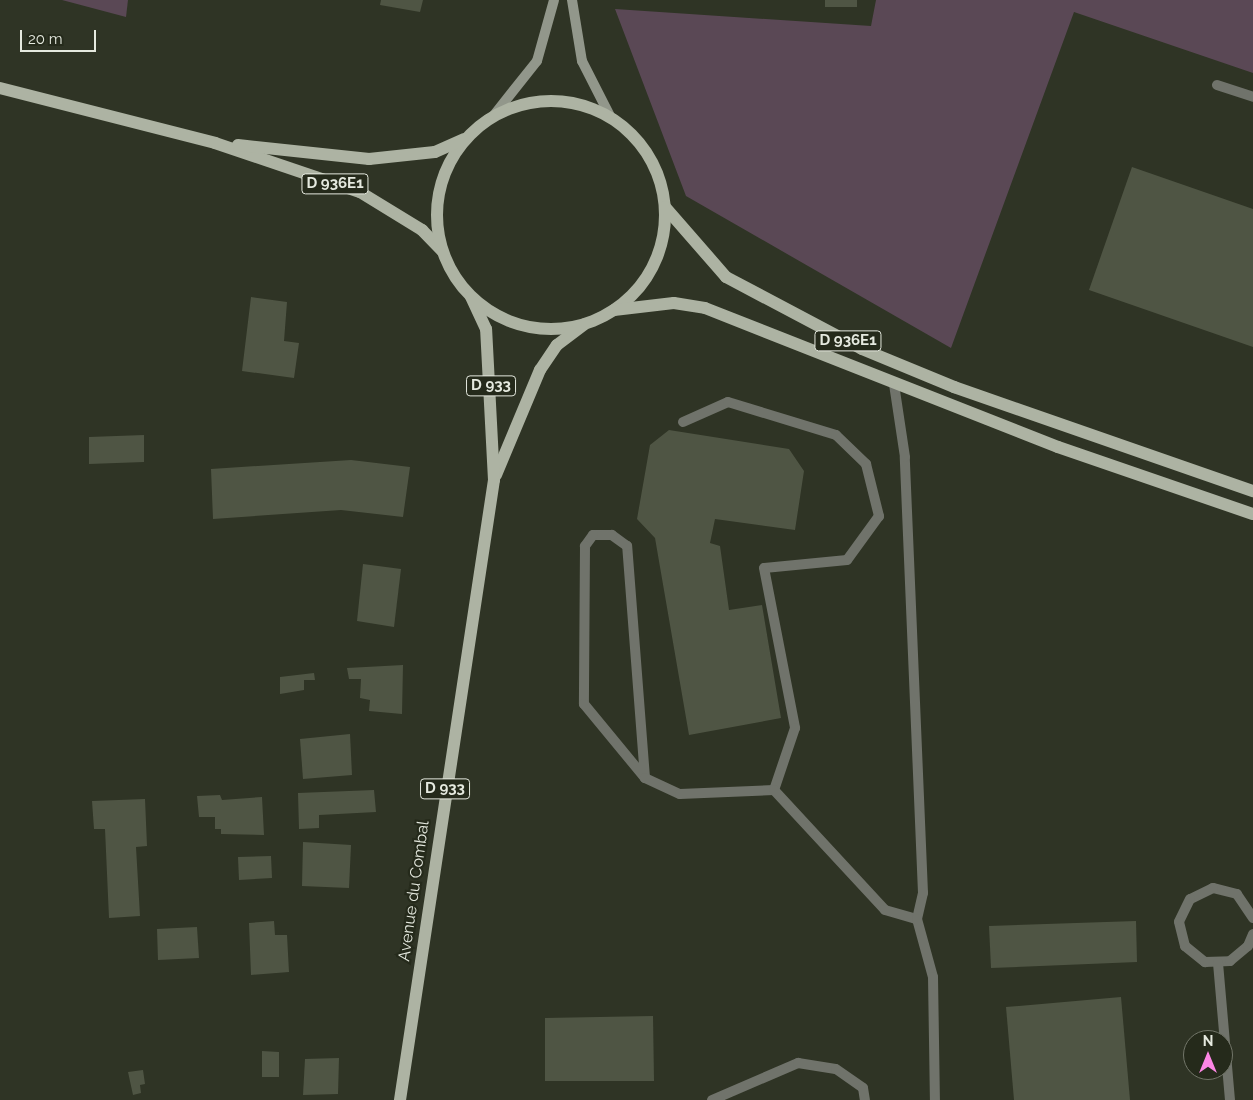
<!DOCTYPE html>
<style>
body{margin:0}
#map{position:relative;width:1253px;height:1100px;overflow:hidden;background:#2f3425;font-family:Raleway,sans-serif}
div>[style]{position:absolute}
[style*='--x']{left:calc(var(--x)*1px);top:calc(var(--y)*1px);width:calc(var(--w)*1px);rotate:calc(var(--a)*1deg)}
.green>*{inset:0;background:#5a4855}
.building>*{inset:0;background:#4f5544}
.lane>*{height:10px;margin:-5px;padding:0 5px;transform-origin:5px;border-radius:5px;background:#70736b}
.street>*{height:10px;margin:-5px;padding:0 5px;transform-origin:5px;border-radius:5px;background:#70736b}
.secondary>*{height:10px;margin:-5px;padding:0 5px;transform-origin:5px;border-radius:5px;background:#92978b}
.primary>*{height:12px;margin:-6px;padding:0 6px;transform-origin:6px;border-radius:6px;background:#adb3a3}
.primary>.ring{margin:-6px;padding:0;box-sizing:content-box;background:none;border:12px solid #adb3a3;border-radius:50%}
span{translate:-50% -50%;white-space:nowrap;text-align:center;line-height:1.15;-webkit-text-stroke:4.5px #252a1b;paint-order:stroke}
.shield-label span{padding:1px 4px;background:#252a1b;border:1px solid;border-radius:4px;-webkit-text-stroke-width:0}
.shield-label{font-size:15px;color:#e5e9df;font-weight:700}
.street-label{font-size:16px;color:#e5e9df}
.north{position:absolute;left:1183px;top:1030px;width:50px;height:50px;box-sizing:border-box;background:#252a1b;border:1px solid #727669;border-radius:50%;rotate:0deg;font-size:14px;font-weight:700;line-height:20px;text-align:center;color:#e5e9df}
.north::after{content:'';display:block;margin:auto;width:18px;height:22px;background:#fc86e4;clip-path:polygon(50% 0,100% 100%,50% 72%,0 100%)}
.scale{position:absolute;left:20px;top:30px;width:76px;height:22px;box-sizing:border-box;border:2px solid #e5e9df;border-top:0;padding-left:6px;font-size:15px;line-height:18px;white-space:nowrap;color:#e5e9df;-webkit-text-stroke:4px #252a1b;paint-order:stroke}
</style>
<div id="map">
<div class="green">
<div style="clip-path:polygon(62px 0,128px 0,126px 17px)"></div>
<div style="clip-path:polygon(876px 0,1253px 0,1253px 73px,1074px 12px,951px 348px,686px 196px,615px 9px,871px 26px)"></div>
</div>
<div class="building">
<div style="clip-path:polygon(381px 0,423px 0,420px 12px,380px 5px)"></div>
<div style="clip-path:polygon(825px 0,857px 0,857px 7px,825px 7px)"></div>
<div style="clip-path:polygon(1132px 167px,1253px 209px,1253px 347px,1089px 290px)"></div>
<div style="clip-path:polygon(251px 297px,287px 302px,284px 341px,299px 343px,294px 378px,242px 371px)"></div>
<div style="clip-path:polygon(669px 430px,789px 449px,804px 471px,795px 530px,715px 519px,710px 543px,720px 546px,729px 610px,762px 605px,781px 718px,689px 735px,655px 538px,637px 519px,650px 445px)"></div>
<div style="clip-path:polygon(144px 435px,144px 462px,89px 464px,89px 437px)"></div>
<div style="clip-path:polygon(351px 460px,410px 467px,403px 517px,341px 510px,213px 519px,211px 469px)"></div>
<div style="clip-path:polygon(363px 564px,401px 569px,394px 627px,357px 621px)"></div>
<div style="clip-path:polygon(403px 665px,402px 714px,369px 711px,370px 700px,360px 698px,361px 679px,349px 679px,347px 668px)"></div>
<div style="clip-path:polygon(314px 673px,315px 680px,304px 680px,304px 690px,280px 694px,280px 677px)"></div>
<div style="clip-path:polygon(350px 734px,352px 775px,303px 779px,300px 739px)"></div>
<div style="clip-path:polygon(374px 790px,376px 812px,319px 815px,319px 828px,299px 829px,298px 793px)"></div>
<div style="clip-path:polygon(220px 795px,222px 800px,262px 797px,264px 835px,221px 834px,221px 829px,215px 829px,215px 817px,199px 817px,197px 796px)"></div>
<div style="clip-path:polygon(145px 799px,147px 846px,136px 847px,140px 916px,109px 918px,105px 829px,94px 829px,92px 801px)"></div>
<div style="clip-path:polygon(303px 842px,351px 845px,349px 888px,302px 886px)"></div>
<div style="clip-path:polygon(271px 856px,272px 878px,239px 880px,238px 857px)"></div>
<div style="clip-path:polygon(274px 921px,275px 935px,287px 935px,289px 972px,251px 975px,249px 923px)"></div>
<div style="clip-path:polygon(1136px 921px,1137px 962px,991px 968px,989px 926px)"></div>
<div style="clip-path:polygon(197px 927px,199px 958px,158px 960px,157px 929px)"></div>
<div style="clip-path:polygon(1121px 997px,1130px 1100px,1014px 1100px,1006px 1007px)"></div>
<div style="clip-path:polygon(653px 1016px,654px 1081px,545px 1081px,545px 1018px)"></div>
<div style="clip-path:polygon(262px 1051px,279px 1052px,279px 1077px,262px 1077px)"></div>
<div style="clip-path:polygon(339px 1058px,338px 1094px,303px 1095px,305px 1059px)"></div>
<div style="clip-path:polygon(143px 1070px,145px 1084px,140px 1085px,141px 1093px,133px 1095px,128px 1072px)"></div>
</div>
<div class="lane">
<div style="--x:1217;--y:85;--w:38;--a:18"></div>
<div style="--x:683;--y:422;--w:49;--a:-24"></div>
<div style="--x:728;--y:402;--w:113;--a:17"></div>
<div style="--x:836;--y:435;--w:42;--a:44"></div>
<div style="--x:866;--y:464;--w:54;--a:76"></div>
<div style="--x:879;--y:516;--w:54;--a:126"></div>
<div style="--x:847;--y:560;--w:83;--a:174.5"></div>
<div style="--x:764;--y:568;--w:163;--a:79"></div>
<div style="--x:795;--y:728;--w:65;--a:108.7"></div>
<div style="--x:645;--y:778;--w:233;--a:-94.4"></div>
<div style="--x:627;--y:546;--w:19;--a:-144"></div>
<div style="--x:612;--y:535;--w:19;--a:180"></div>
<div style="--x:593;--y:535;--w:14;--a:126"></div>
<div style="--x:585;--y:546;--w:158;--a:90.4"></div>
<div style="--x:584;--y:704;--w:96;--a:50.5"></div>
<div style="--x:645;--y:778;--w:38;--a:25"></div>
<div style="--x:680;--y:794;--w:94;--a:-2.4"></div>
<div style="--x:774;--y:790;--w:163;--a:47.2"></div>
<div style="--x:885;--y:910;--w:33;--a:16"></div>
<div style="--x:917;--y:919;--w:27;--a:-77"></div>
<div style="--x:923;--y:893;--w:436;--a:-92.4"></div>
<div style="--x:905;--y:457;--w:74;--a:-98.6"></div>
<div style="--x:712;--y:1100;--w:94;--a:-23.3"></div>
<div style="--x:798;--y:1063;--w:38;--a:9"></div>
<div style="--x:836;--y:1069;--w:33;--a:35"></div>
<div style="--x:863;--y:1088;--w:12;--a:81"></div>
</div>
<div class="street">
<div style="--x:1253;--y:918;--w:29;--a:-124"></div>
<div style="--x:1237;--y:894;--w:25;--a:-166"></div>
<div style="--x:1213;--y:888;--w:25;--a:154"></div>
<div style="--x:1190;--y:899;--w:25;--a:116"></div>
<div style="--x:1179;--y:922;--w:25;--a:76"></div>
<div style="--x:1185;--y:946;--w:26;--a:39"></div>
<div style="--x:1205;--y:962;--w:25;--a:-2"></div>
<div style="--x:1230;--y:961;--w:23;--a:-40"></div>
<div style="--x:1248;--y:946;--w:13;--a:-67"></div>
<div style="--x:917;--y:919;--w:60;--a:74.6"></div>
<div style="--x:933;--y:977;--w:123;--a:89.1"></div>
<div style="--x:1218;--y:963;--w:138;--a:85"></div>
</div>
<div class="secondary">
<div style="--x:572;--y:0;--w:62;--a:80.7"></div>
<div style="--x:582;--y:61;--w:62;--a:63"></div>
<div style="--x:494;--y:115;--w:69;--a:-51.5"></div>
<div style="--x:537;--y:61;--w:63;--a:-74.4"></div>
</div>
<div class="primary">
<div style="--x:0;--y:88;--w:222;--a:14.3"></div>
<div style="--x:215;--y:143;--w:153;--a:18.7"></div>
<div style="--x:360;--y:192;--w:73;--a:31.5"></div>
<div style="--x:422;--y:230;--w:29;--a:46"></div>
<div class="ring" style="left:437px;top:101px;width:216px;height:216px"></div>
<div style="--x:238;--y:145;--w:132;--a:6.1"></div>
<div style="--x:369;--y:159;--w:66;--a:-6.1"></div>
<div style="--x:435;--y:152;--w:32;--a:-24"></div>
<div style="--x:665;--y:207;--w:93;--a:48.9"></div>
<div style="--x:726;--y:277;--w:154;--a:27.9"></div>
<div style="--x:862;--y:349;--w:100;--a:22.4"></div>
<div style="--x:954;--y:387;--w:317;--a:19.2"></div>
<div style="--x:614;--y:310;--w:60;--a:-6.7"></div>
<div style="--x:674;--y:303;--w:31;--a:9"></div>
<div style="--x:705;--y:308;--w:379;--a:21.5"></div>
<div style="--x:1058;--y:447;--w:206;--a:19"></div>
<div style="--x:496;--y:475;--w:114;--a:-67.3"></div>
<div style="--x:540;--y:370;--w:30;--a:-56"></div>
<div style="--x:557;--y:345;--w:34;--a:-37"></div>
<div style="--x:400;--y:1100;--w:627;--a:-81.38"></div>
<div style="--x:494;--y:480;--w:151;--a:-93"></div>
<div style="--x:486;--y:329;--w:35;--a:-115"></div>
</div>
<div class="shield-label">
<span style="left:335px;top:184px">D 936E1</span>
<span style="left:848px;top:341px">D 936E1</span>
<span style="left:491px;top:386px">D 933</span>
<span style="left:445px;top:789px">D 933</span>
</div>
<div class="street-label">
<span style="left:414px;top:891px;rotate:-82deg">Avenue du Combal</span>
</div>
<div class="north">N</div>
<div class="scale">20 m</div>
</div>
